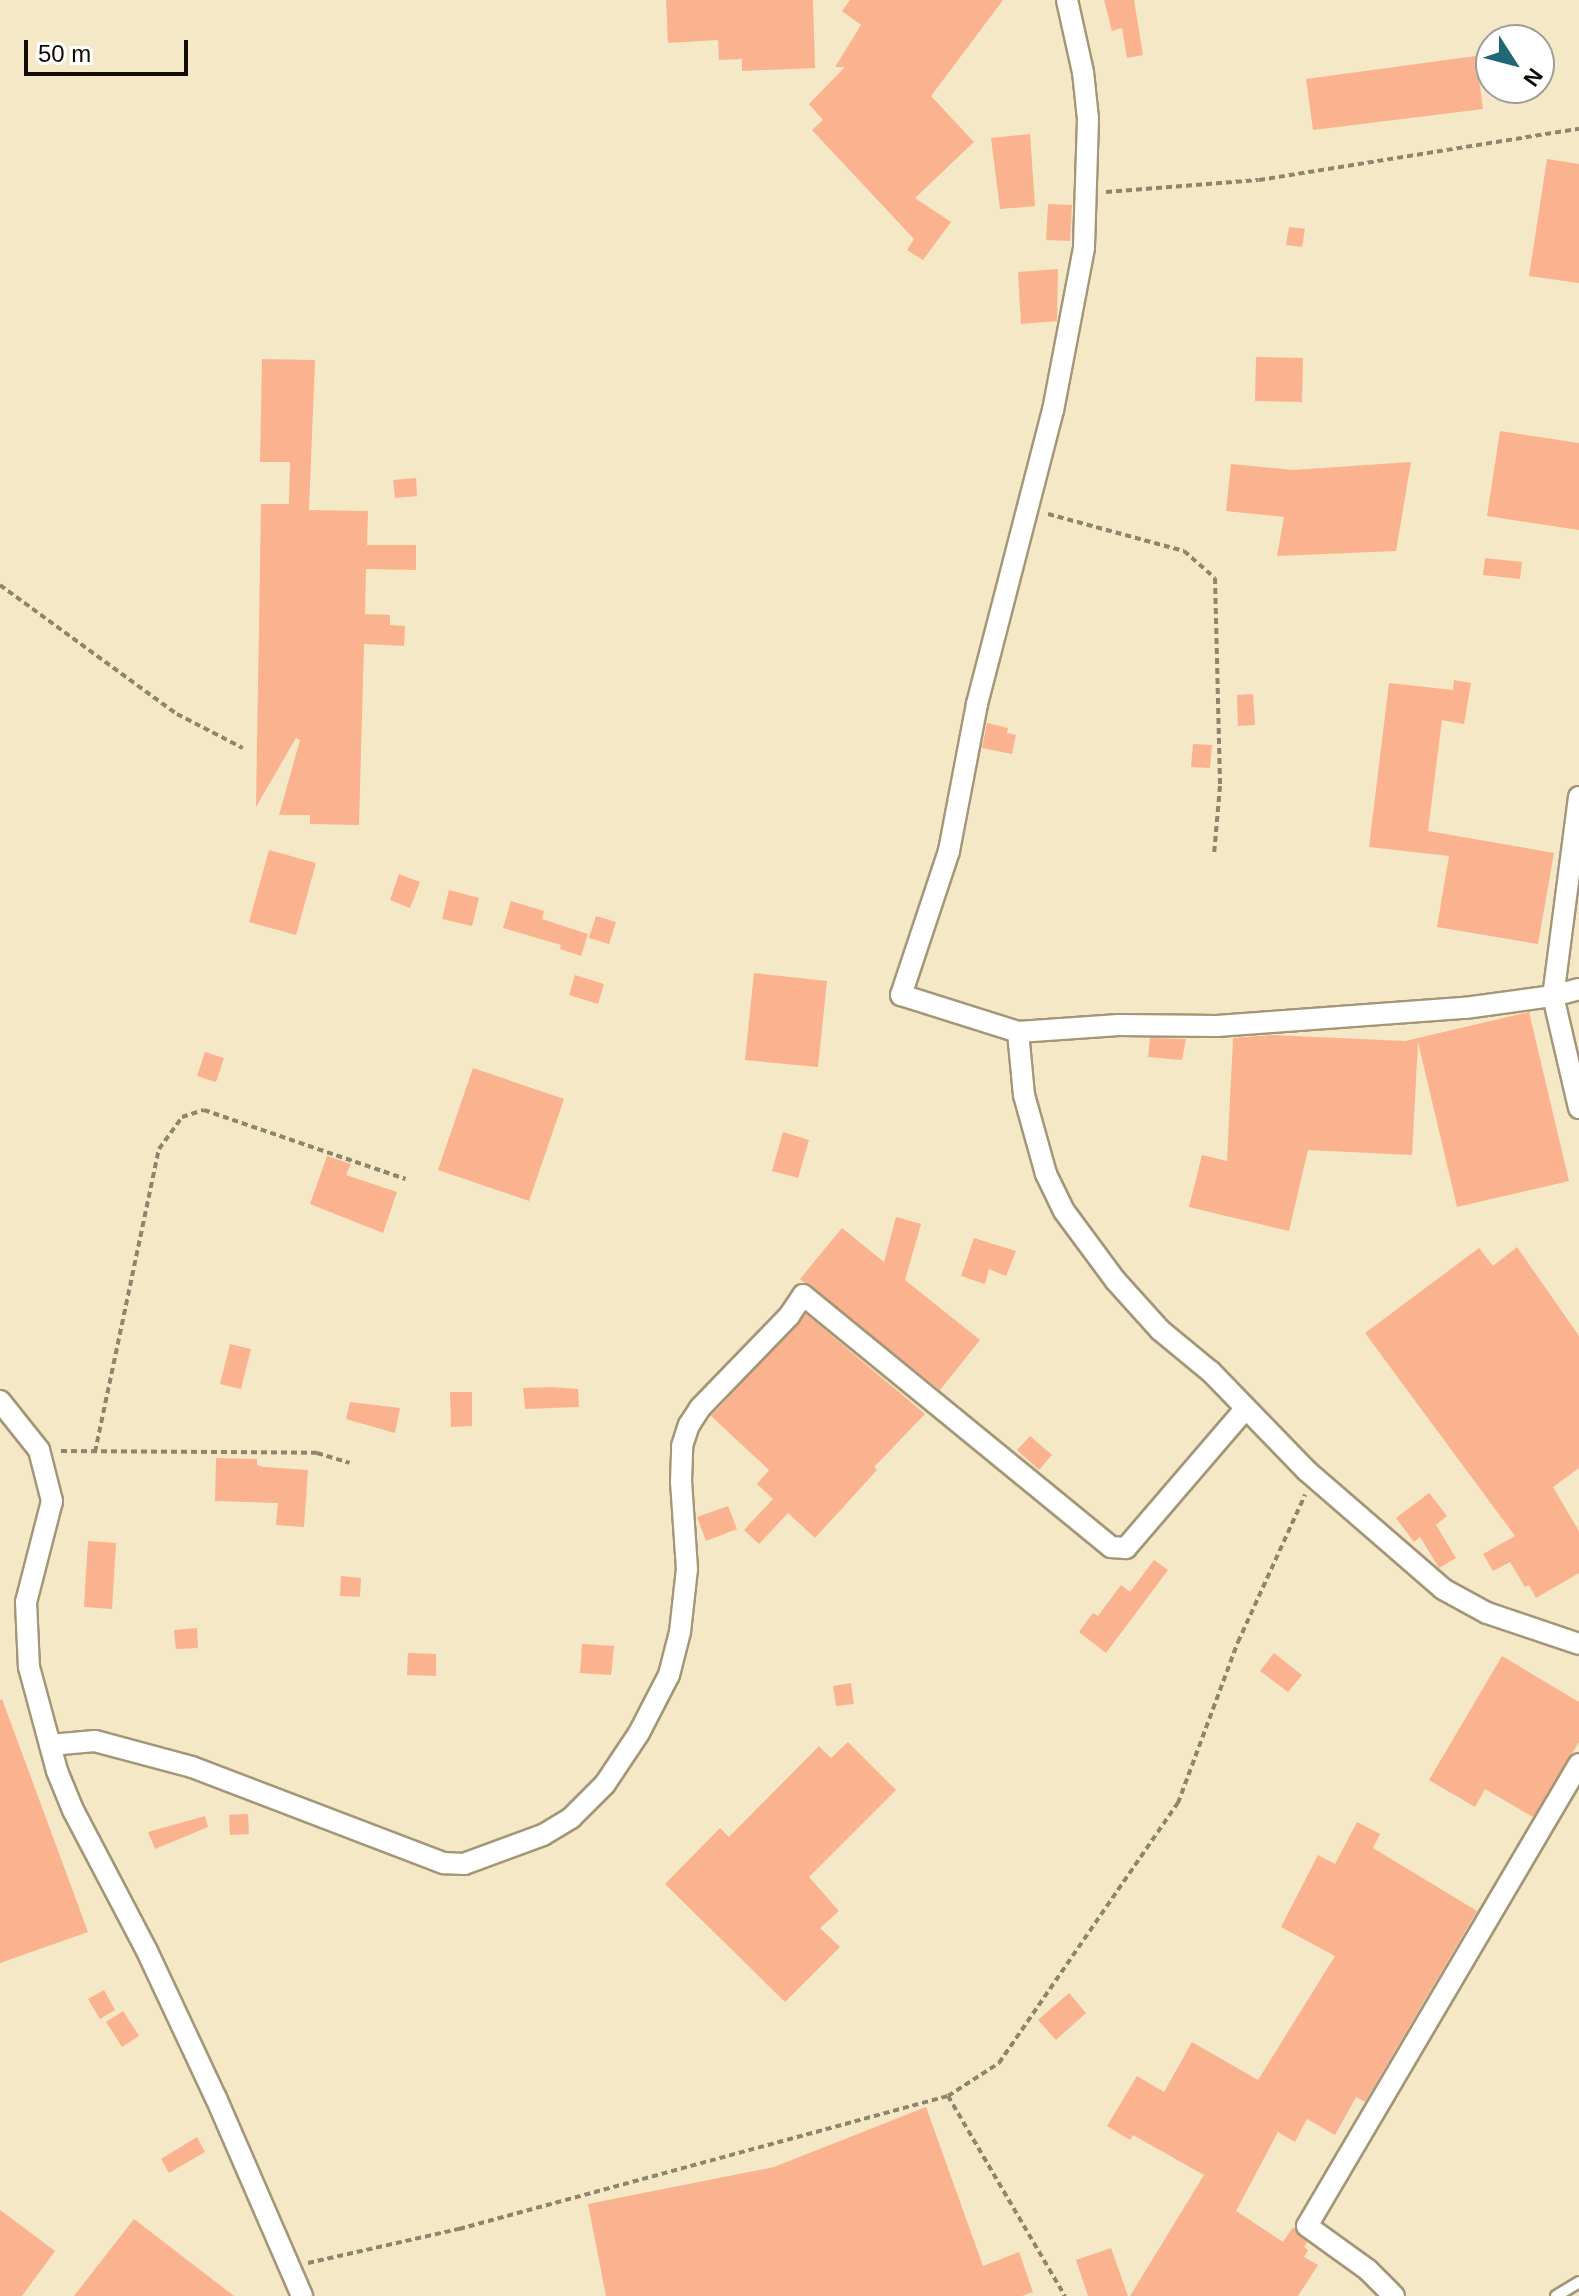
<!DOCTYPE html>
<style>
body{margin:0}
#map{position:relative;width:1579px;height:2296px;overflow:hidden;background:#f5e8c6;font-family:Helvetica,sans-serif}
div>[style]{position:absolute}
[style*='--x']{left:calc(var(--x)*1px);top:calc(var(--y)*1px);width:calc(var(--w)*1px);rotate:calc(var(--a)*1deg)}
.building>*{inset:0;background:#fab38e}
.path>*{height:4px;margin-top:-2px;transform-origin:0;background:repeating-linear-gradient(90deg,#8e856e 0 6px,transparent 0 10px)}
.roads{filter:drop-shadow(2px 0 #a39777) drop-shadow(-2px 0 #a39777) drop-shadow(0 2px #a39777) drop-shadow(0 -2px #a39777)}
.lane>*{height:10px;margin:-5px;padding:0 5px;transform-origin:5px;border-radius:5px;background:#fff}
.street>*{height:20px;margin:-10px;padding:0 10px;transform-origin:10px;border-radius:10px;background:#fff}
span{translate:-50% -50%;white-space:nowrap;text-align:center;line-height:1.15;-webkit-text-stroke:6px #fff;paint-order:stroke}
.north{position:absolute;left:1475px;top:24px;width:80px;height:80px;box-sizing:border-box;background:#fff;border:2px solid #9f9e9a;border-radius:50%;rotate:126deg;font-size:22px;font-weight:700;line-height:32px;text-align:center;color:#100c03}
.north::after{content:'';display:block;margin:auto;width:28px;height:36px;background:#216877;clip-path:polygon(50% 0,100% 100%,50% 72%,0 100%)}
.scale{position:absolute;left:24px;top:40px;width:164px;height:36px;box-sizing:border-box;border:4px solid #100c03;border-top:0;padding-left:10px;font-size:24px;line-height:28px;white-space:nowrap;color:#100c03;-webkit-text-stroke:6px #fff;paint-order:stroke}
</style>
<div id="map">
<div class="building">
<div style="clip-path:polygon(666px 0,813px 0,815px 68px,742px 71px,742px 59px,719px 60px,718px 40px,668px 43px)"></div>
<div style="clip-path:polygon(850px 0,1003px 0,931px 96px,974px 142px,915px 198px,951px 222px,923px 260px,907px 250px,914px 239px,812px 130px,823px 120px,809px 104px,845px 67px,835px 67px,861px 25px,842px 11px)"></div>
<div style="clip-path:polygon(1104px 0,1134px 0,1143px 55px,1127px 58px,1122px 28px,1112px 31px)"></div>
<div style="clip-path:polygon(1476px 56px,1483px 109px,1313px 130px,1306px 79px)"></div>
<div style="clip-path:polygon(1030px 134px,1035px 206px,1000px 209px,991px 138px)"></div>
<div style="clip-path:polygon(1547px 159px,1579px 164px,1579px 283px,1529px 276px)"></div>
<div style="clip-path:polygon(1048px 204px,1072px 205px,1070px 241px,1046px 240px)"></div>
<div style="clip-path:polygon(1289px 227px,1305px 229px,1302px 247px,1286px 245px)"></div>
<div style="clip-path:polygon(1058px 269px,1057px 321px,1021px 324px,1018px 272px)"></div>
<div style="clip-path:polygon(1256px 357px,1303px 358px,1302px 402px,1255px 401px)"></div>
<div style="clip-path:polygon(262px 359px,315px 360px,309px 510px,368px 511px,367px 545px,416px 545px,416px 570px,366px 569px,365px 614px,390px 615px,390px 625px,405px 626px,404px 646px,364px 644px,359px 825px,310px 824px,310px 815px,279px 815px,300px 740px,296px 738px,256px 807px,261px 504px,289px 504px,290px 462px,260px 462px)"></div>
<div style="clip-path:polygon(1500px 431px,1579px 443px,1579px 530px,1487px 516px)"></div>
<div style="clip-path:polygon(1411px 462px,1396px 551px,1277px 556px,1284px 517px,1226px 511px,1231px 464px,1293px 470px)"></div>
<div style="clip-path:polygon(416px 478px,417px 496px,395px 498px,393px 480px)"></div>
<div style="clip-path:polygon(1485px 558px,1522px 562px,1520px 579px,1483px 575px)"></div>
<div style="clip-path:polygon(1454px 680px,1471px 683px,1464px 724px,1442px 720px,1428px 831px,1554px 853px,1538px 944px,1437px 927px,1449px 856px,1369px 847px,1389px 683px,1453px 690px)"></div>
<div style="clip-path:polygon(1253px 694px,1255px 725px,1238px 726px,1237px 695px)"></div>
<div style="clip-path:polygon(987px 723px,1008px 728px,1007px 733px,1016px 735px,1012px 754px,982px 748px)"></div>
<div style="clip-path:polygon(1193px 744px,1212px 745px,1210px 768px,1191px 767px)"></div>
<div style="clip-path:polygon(269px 850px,316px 863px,296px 935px,249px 922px)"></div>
<div style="clip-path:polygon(399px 874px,420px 882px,410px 908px,390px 900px)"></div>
<div style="clip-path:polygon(449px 890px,479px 898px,472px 926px,442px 919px)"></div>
<div style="clip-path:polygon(511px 901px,544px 911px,542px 919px,588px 934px,581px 956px,560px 949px,561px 945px,503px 928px)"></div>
<div style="clip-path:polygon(596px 916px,616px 922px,609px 944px,589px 938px)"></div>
<div style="clip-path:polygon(754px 973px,827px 981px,818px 1067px,745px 1060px)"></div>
<div style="clip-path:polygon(575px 975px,604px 984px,598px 1004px,569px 995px)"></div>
<div style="clip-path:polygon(1529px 1012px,1569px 1181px,1457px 1207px,1418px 1042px,1412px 1155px,1308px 1150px,1289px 1231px,1189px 1207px,1202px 1155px,1227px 1161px,1233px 1038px,1272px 1035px,1405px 1041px)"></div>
<div style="clip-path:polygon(1150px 1038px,1186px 1039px,1182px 1060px,1148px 1057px)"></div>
<div style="clip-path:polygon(205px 1052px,224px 1058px,216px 1082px,197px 1076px)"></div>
<div style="clip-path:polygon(473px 1068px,564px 1099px,529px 1201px,438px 1170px)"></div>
<div style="clip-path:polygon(783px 1132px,809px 1140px,798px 1178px,772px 1171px)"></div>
<div style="clip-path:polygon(327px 1156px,351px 1164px,346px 1175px,397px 1192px,383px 1233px,310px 1204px)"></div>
<div style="clip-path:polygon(896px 1217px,921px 1224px,905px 1280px,980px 1340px,940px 1390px,800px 1279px,842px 1228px,884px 1262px)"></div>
<div style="clip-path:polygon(974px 1238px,1016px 1251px,1006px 1276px,989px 1269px,985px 1284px,961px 1276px)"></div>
<div style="clip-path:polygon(1517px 1247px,1579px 1336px,1579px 1468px,1553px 1487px,1579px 1531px,1579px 1573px,1536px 1598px,1529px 1585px,1525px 1587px,1510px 1562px,1493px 1571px,1483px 1554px,1515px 1536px,1365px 1333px,1479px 1248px,1493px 1266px)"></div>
<div style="clip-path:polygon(806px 1314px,925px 1414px,874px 1467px,877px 1470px,815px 1538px,788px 1513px,759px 1544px,744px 1530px,773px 1499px,757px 1484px,769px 1470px,711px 1416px)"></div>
<div style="clip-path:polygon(230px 1344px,251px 1349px,241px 1389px,220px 1384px)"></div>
<div style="clip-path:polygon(551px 1387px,578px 1389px,579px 1407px,525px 1409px,523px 1388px)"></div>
<div style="clip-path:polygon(450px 1392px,472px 1392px,472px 1426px,451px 1427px)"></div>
<div style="clip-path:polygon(350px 1402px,400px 1408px,395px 1433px,346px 1419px)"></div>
<div style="clip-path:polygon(1030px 1436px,1052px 1455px,1039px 1470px,1017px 1450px)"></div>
<div style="clip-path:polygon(216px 1458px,257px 1459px,257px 1465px,263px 1467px,308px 1470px,304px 1527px,276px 1525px,278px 1503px,215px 1501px)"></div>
<div style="clip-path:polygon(1429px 1493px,1447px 1516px,1436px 1525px,1456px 1558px,1439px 1568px,1420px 1537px,1414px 1542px,1396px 1518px)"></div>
<div style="clip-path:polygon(728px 1506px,737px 1529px,706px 1541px,697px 1517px)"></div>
<div style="clip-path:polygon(88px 1541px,116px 1543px,112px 1609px,84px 1607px)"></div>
<div style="clip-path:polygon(1154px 1560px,1168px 1570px,1106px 1653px,1079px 1632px,1093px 1613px,1098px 1616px,1121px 1585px,1130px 1592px)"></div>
<div style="clip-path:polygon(341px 1576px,361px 1578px,360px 1597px,340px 1596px)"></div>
<div style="clip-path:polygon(197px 1628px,198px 1648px,176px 1649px,174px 1630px)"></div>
<div style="clip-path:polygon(582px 1644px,614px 1646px,611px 1675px,580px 1673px)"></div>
<div style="clip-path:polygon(408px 1653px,436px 1654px,436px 1676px,407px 1675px)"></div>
<div style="clip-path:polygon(1274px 1653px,1302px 1675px,1288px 1692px,1260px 1671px)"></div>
<div style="clip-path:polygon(1502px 1656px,1579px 1702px,1579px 1742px,1533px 1817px,1485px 1789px,1475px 1807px,1429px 1780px)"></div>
<div style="clip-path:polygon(851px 1683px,854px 1704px,836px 1706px,833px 1686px)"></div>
<div style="clip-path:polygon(2px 1699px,88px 1932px,0 1963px,0 1700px)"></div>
<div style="clip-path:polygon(848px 1742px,896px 1790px,809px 1877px,839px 1911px,820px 1928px,840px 1947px,785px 2002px,665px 1884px,720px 1828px,729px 1837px,819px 1746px,831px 1758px)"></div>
<div style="clip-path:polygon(248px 1814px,249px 1834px,230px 1835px,229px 1815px)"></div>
<div style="clip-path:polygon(205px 1816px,208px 1827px,155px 1849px,148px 1832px)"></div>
<div style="clip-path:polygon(1357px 1822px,1380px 1834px,1373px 1848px,1477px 1911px,1365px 2102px,1356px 2097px,1335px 2135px,1307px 2119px,1295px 2142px,1278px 2132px,1236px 2211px,1283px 2242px,1293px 2227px,1307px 2242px,1304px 2247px,1308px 2250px,1304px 2257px,1318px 2265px,1298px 2296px,1130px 2296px,1204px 2175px,1133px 2135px,1130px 2140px,1107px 2126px,1137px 2076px,1164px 2092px,1192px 2042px,1258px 2080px,1335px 1956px,1281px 1927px,1318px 1855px,1335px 1864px)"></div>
<div style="clip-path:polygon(104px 1990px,115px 2010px,100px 2019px,88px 1999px)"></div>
<div style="clip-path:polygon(1069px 1993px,1086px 2013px,1056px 2040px,1038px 2020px)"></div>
<div style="clip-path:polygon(123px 2011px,139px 2036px,122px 2047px,106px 2022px)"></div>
<div style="clip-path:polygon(926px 2107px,983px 2266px,1019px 2252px,1033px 2292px,1022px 2296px,606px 2296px,588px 2204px,774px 2167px)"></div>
<div style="clip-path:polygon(197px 2137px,205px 2152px,169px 2173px,161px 2159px)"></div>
<div style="clip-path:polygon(0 2210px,55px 2251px,22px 2296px,0 2296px)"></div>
<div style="clip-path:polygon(134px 2219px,234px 2296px,74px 2296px)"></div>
<div style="clip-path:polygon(1111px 2248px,1128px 2296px,1088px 2296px,1076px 2260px)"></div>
</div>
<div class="path">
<div style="--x:1106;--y:192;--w:153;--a:-4.5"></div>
<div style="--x:1259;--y:180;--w:324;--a:-9.1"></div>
<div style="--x:1048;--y:514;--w:141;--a:15.2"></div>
<div style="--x:1184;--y:551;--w:41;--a:41.1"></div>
<div style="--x:1215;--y:578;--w:208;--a:88.6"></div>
<div style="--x:1220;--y:786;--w:68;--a:95"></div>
<div style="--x:0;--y:585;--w:219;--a:36.1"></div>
<div style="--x:177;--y:714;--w:74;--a:27.3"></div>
<div style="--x:61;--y:1451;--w:256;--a:0.4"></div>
<div style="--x:317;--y:1453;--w:34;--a:17"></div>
<div style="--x:95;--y:1452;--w:310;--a:-78.1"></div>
<div style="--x:159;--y:1149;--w:39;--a:-54"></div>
<div style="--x:182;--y:1117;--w:23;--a:-18"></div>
<div style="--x:204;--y:1110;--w:213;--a:18.9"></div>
<div style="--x:948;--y:2096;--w:61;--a:-32.9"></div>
<div style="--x:999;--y:2063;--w:316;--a:-55.5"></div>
<div style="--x:1178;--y:1803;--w:172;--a:-69.6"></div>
<div style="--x:1238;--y:1642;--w:162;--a:-65.5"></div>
<div style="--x:308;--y:2263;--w:155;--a:-12.7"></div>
<div style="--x:459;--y:2229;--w:507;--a:-15.22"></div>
<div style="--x:948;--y:2096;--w:232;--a:59.7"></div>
</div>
<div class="roads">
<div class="lane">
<div style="--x:1556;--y:2296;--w:27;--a:-31"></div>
</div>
<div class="street">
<div style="--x:1067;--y:0;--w:74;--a:77.5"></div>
<div style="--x:1083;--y:72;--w:47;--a:83.9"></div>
<div style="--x:1088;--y:119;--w:129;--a:91.8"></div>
<div style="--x:1084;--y:248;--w:165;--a:100.8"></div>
<div style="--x:1053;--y:410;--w:304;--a:104.5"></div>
<div style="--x:977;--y:704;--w:150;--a:100.8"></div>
<div style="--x:949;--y:851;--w:152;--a:108.4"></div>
<div style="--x:901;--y:995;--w:123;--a:17.5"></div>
<div style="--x:1018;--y:1032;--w:101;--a:-4"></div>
<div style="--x:1119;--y:1025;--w:98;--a:0.6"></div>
<div style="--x:1217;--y:1026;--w:249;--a:-4.2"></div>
<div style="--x:1465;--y:1008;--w:89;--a:-7.8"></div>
<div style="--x:1553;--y:996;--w:27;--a:-15"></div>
<div style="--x:1579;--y:797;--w:201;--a:97.4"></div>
<div style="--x:1553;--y:996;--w:115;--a:76.9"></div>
<div style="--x:1018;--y:1032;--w:63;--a:84.6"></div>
<div style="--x:1024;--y:1095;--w:82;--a:74.4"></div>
<div style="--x:1046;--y:1174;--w:41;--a:64.1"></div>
<div style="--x:1064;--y:1211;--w:86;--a:53.5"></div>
<div style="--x:1115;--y:1280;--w:67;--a:48"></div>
<div style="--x:1160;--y:1330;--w:66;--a:39.5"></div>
<div style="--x:1211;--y:1372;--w:138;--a:45.9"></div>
<div style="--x:1307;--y:1471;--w:180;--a:40.9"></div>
<div style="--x:1443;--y:1589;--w:50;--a:28.6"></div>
<div style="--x:1487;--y:1613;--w:97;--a:18.6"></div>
<div style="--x:0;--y:1401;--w:63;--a:51.5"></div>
<div style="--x:39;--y:1450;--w:53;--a:75.7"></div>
<div style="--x:52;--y:1501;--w:104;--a:104.4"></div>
<div style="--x:26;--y:1602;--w:65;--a:87.4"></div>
<div style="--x:29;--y:1667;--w:108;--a:74.9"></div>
<div style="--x:57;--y:1771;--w:42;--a:67.7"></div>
<div style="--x:73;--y:1810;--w:159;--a:62.3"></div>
<div style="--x:147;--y:1951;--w:162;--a:64.9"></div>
<div style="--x:216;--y:2098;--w:216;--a:66.5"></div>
<div style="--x:50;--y:1745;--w:45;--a:-5.1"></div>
<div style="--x:95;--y:1741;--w:100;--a:15"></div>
<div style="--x:192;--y:1767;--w:270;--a:20.9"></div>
<div style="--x:444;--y:1863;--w:20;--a:3"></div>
<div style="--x:464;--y:1864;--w:84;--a:-20.2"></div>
<div style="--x:543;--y:1835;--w:33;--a:-31"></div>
<div style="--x:571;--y:1818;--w:48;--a:-45"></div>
<div style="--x:605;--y:1784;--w:61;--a:-56.3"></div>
<div style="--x:639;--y:1733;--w:65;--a:-62.7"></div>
<div style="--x:669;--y:1675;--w:44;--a:-75.7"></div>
<div style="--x:680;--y:1632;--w:63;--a:-83.7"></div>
<div style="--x:687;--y:1569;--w:87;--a:-93.9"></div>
<div style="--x:681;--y:1482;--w:36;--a:-88"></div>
<div style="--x:682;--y:1446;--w:22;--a:-72"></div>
<div style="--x:689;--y:1425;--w:20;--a:-57"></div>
<div style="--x:700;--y:1408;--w:128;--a:-45.9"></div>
<div style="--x:789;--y:1316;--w:25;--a:-56"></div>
<div style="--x:803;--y:1295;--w:398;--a:39.3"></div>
<div style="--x:1111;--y:1547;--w:15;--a:4"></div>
<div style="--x:1126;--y:1548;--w:183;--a:-49.4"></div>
<div style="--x:1394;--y:2296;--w:37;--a:-135"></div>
<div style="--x:1368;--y:2270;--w:75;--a:-144.2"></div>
<div style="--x:1307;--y:2226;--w:536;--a:-59.51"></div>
</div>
</div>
<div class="north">N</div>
<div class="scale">50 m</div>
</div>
